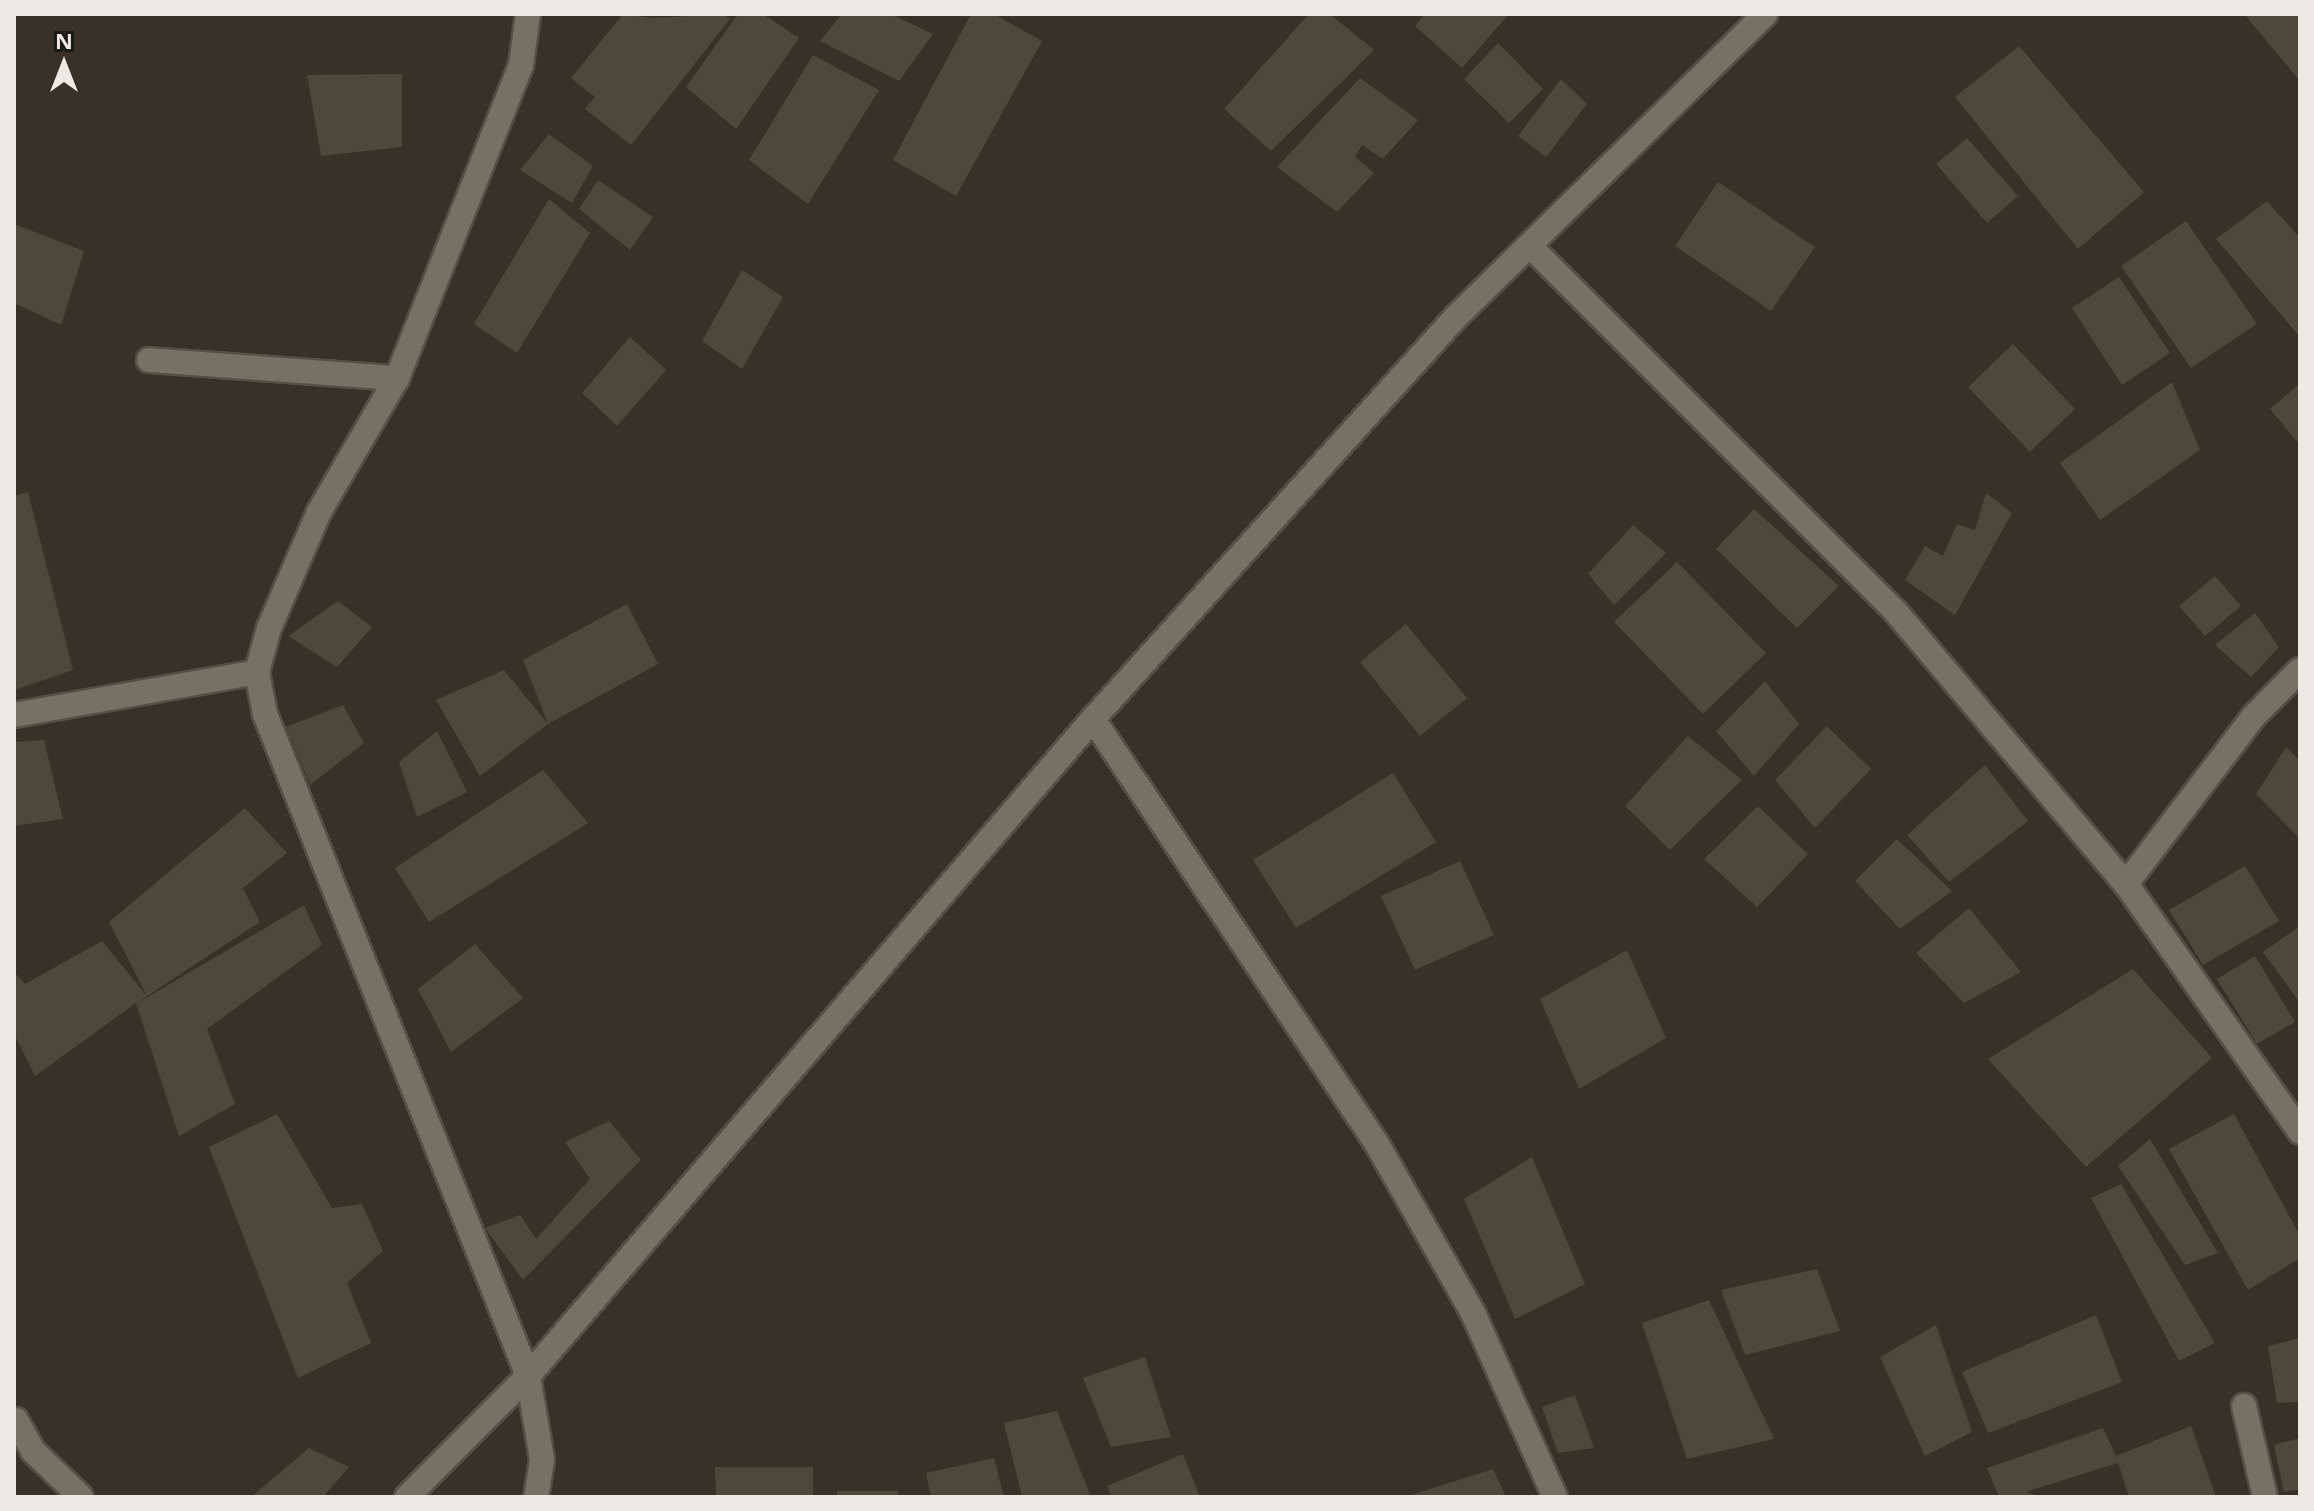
<!DOCTYPE html>
<style>
body{margin:0}
#map{position:relative;width:2314px;height:1511px;overflow:hidden;background:#373127;font-family:"Noto Sans",sans-serif}
div>[style]{position:absolute}
[style*='--x']{left:calc(var(--x)*1px);top:calc(var(--y)*1px);width:calc(var(--w)*1px);rotate:calc(var(--a)*1deg)}
.building>*{inset:0;background:#4d473c}
.roads{filter:drop-shadow(2px 0 #544f47) drop-shadow(-2px 0 #544f47) drop-shadow(0 2px #544f47) drop-shadow(0 -2px #544f47)}
.minor>*{height:24px;margin:-12px;padding:0 12px;transform-origin:12px;border-radius:12px;background:#777165}
span{translate:-50% -50%;white-space:nowrap;text-align:center;line-height:1.15;-webkit-text-stroke:6px #1c1a15;paint-order:stroke}
.frame{position:absolute;inset:0;border:16px solid #ede9e3;pointer-events:none}
.north{position:absolute;left:24px;top:24px;width:80px;height:80px;-webkit-text-stroke:6px #1c1a15;paint-order:stroke;rotate:0deg;font-size:22px;font-weight:700;line-height:32px;text-align:center;color:#ede9e3}
.north::after{content:'';display:block;margin:auto;width:28px;height:36px;background:#ede9e3;clip-path:polygon(50% 0,100% 100%,50% 72%,0 100%)}
</style>
<div id="map">
<div class="building">
<div style="clip-path:polygon(623px 14px,653px 18px,723px 14px,730px 19px,631px 145px,585px 109px,595px 97px,571px 78px)"></div>
<div style="clip-path:polygon(738px 14px,763px 14px,799px 38px,736px 129px,686px 87px)"></div>
<div style="clip-path:polygon(842px 14px,891px 14px,933px 34px,899px 81px,820px 41px)"></div>
<div style="clip-path:polygon(971px 14px,994px 14px,1042px 41px,956px 196px,893px 160px)"></div>
<div style="clip-path:polygon(1309px 14px,1330px 14px,1374px 50px,1271px 151px,1224px 109px)"></div>
<div style="clip-path:polygon(1425px 14px,1509px 14px,1462px 68px,1415px 26px)"></div>
<div style="clip-path:polygon(2244px 14px,2300px 14px,2300px 81px)"></div>
<div style="clip-path:polygon(1498px 43px,1543px 89px,1509px 123px,1464px 79px)"></div>
<div style="clip-path:polygon(2019px 46px,2144px 192px,2078px 249px,1955px 97px)"></div>
<div style="clip-path:polygon(813px 55px,879px 90px,808px 204px,749px 160px)"></div>
<div style="clip-path:polygon(402px 74px,402px 147px,321px 156px,307px 75px)"></div>
<div style="clip-path:polygon(1360px 78px,1418px 120px,1383px 159px,1362px 145px,1355px 157px,1374px 173px,1337px 212px,1277px 167px)"></div>
<div style="clip-path:polygon(1561px 79px,1587px 104px,1546px 157px,1518px 136px)"></div>
<div style="clip-path:polygon(549px 134px,593px 166px,572px 203px,520px 170px)"></div>
<div style="clip-path:polygon(1967px 138px,2018px 196px,1987px 223px,1936px 164px)"></div>
<div style="clip-path:polygon(598px 180px,653px 217px,630px 250px,579px 209px)"></div>
<div style="clip-path:polygon(1718px 182px,1815px 247px,1771px 311px,1675px 246px)"></div>
<div style="clip-path:polygon(549px 199px,590px 233px,517px 353px,474px 324px)"></div>
<div style="clip-path:polygon(2267px 201px,2300px 238px,2300px 337px,2216px 239px)"></div>
<div style="clip-path:polygon(2186px 221px,2257px 324px,2191px 368px,2121px 266px)"></div>
<div style="clip-path:polygon(14px 224px,84px 251px,61px 325px,14px 303px)"></div>
<div style="clip-path:polygon(742px 270px,783px 297px,742px 369px,702px 341px)"></div>
<div style="clip-path:polygon(2119px 277px,2170px 353px,2122px 385px,2072px 308px)"></div>
<div style="clip-path:polygon(630px 337px,666px 370px,617px 426px,582px 393px)"></div>
<div style="clip-path:polygon(2013px 344px,2075px 409px,2030px 452px,1968px 387px)"></div>
<div style="clip-path:polygon(2172px 382px,2200px 450px,2100px 520px,2060px 463px)"></div>
<div style="clip-path:polygon(2300px 383px,2300px 445px,2270px 409px)"></div>
<div style="clip-path:polygon(28px 492px,73px 670px,14px 690px,14px 496px)"></div>
<div style="clip-path:polygon(1986px 493px,2012px 513px,1955px 615px,1905px 580px,1925px 546px,1943px 556px,1957px 524px,1975px 530px)"></div>
<div style="clip-path:polygon(1754px 509px,1839px 586px,1797px 628px,1716px 549px)"></div>
<div style="clip-path:polygon(1633px 525px,1666px 553px,1614px 605px,1588px 574px)"></div>
<div style="clip-path:polygon(1677px 562px,1766px 653px,1703px 714px,1614px 622px)"></div>
<div style="clip-path:polygon(2215px 576px,2241px 606px,2205px 636px,2179px 606px)"></div>
<div style="clip-path:polygon(338px 601px,372px 627px,337px 667px,288px 636px)"></div>
<div style="clip-path:polygon(627px 604px,658px 664px,548px 724px,480px 776px,436px 700px,504px 670px,548px 724px,523px 660px)"></div>
<div style="clip-path:polygon(2255px 613px,2279px 647px,2251px 677px,2215px 645px)"></div>
<div style="clip-path:polygon(1406px 624px,1467px 698px,1420px 736px,1360px 662px)"></div>
<div style="clip-path:polygon(1765px 681px,1799px 724px,1754px 776px,1716px 731px)"></div>
<div style="clip-path:polygon(343px 705px,364px 743px,310px 785px,286px 727px)"></div>
<div style="clip-path:polygon(1827px 726px,1871px 769px,1815px 828px,1775px 780px)"></div>
<div style="clip-path:polygon(437px 731px,467px 792px,417px 817px,399px 762px)"></div>
<div style="clip-path:polygon(1688px 736px,1742px 780px,1670px 850px,1625px 806px)"></div>
<div style="clip-path:polygon(44px 740px,63px 819px,14px 826px,14px 742px)"></div>
<div style="clip-path:polygon(2286px 747px,2300px 761px,2300px 839px,2256px 794px)"></div>
<div style="clip-path:polygon(1985px 765px,2028px 821px,1949px 882px,1907px 835px)"></div>
<div style="clip-path:polygon(543px 770px,588px 823px,429px 922px,395px 868px)"></div>
<div style="clip-path:polygon(1393px 773px,1436px 842px,1296px 928px,1253px 860px)"></div>
<div style="clip-path:polygon(1758px 806px,1808px 854px,1757px 907px,1704px 859px)"></div>
<div style="clip-path:polygon(245px 808px,287px 853px,243px 888px,260px 922px,147px 996px,109px 922px)"></div>
<div style="clip-path:polygon(1897px 839px,1952px 891px,1900px 929px,1855px 881px)"></div>
<div style="clip-path:polygon(1460px 861px,1494px 935px,1415px 970px,1381px 896px)"></div>
<div style="clip-path:polygon(2245px 866px,2279px 921px,2203px 965px,2169px 910px)"></div>
<div style="clip-path:polygon(304px 905px,322px 945px,207px 1029px,235px 1104px,179px 1136px,136px 1003px,35px 1076px,14px 1034px,14px 972px,25px 984px,102px 941px,147px 996px,139px 1002px)"></div>
<div style="clip-path:polygon(1969px 908px,2021px 972px,1964px 1003px,1916px 953px)"></div>
<div style="clip-path:polygon(2300px 926px,2300px 1003px,2263px 952px)"></div>
<div style="clip-path:polygon(475px 944px,523px 998px,451px 1052px,418px 989px)"></div>
<div style="clip-path:polygon(1627px 950px,1666px 1038px,1579px 1089px,1540px 999px)"></div>
<div style="clip-path:polygon(2255px 956px,2295px 1022px,2257px 1044px,2217px 979px)"></div>
<div style="clip-path:polygon(2133px 969px,2212px 1058px,2086px 1167px,1988px 1059px)"></div>
<div style="clip-path:polygon(277px 1114px,332px 1208px,362px 1204px,383px 1251px,347px 1283px,371px 1343px,298px 1378px,209px 1147px)"></div>
<div style="clip-path:polygon(2234px 1114px,2300px 1236px,2300px 1258px,2248px 1290px,2169px 1149px)"></div>
<div style="clip-path:polygon(609px 1121px,641px 1160px,523px 1280px,485px 1228px,520px 1215px,536px 1239px,590px 1179px,565px 1142px)"></div>
<div style="clip-path:polygon(2150px 1139px,2218px 1253px,2185px 1265px,2118px 1166px)"></div>
<div style="clip-path:polygon(1532px 1157px,1585px 1284px,1515px 1319px,1464px 1199px)"></div>
<div style="clip-path:polygon(2121px 1184px,2215px 1343px,2179px 1361px,2091px 1198px)"></div>
<div style="clip-path:polygon(1817px 1269px,1840px 1331px,1745px 1355px,1721px 1290px)"></div>
<div style="clip-path:polygon(1709px 1300px,1774px 1439px,1687px 1459px,1642px 1323px)"></div>
<div style="clip-path:polygon(2096px 1315px,2122px 1382px,1988px 1433px,1962px 1372px)"></div>
<div style="clip-path:polygon(1936px 1325px,1972px 1432px,1925px 1456px,1880px 1357px)"></div>
<div style="clip-path:polygon(2300px 1338px,2300px 1402px,2277px 1403px,2268px 1346px)"></div>
<div style="clip-path:polygon(1145px 1357px,1171px 1437px,1111px 1447px,1083px 1378px)"></div>
<div style="clip-path:polygon(1575px 1395px,1594px 1448px,1558px 1453px,1542px 1407px)"></div>
<div style="clip-path:polygon(1057px 1411px,1091px 1497px,1022px 1497px,1004px 1423px)"></div>
<div style="clip-path:polygon(2191px 1426px,2216px 1497px,2129px 1497px,2118px 1463px,2025px 1492px,2042px 1497px,1999px 1497px,1987px 1468px,2103px 1428px,2116px 1456px)"></div>
<div style="clip-path:polygon(2300px 1438px,2300px 1489px,2284px 1492px,2274px 1445px)"></div>
<div style="clip-path:polygon(309px 1448px,349px 1467px,323px 1497px,251px 1497px)"></div>
<div style="clip-path:polygon(1183px 1454px,1200px 1497px,1112px 1497px,1107px 1486px)"></div>
<div style="clip-path:polygon(994px 1458px,1004px 1497px,931px 1497px,926px 1473px)"></div>
<div style="clip-path:polygon(715px 1467px,813px 1467px,813px 1497px,716px 1497px)"></div>
<div style="clip-path:polygon(1493px 1469px,1506px 1497px,1408px 1497px,1408px 1496px)"></div>
<div style="clip-path:polygon(837px 1491px,898px 1491px,898px 1497px,837px 1497px)"></div>
</div>
<div class="roads">
<div class="minor">
<div style="--x:528;--y:14;--w:51;--a:97.8"></div>
<div style="--x:521;--y:65;--w:337;--a:111.6"></div>
<div style="--x:397;--y:378;--w:155;--a:120.2"></div>
<div style="--x:319;--y:512;--w:126;--a:113.3"></div>
<div style="--x:269;--y:628;--w:46;--a:105.3"></div>
<div style="--x:257;--y:672;--w:43;--a:79.2"></div>
<div style="--x:265;--y:714;--w:712;--a:68.33"></div>
<div style="--x:528;--y:1376;--w:85;--a:80.5"></div>
<div style="--x:542;--y:1460;--w:37;--a:99"></div>
<div style="--x:1530;--y:246;--w:516;--a:45"></div>
<div style="--x:1895;--y:611;--w:358;--a:49.8"></div>
<div style="--x:2126;--y:884;--w:303;--a:54.9"></div>
<div style="--x:149;--y:360;--w:249;--a:4.2"></div>
<div style="--x:14;--y:715;--w:247;--a:-10"></div>
<div style="--x:1093;--y:719;--w:511;--a:56.25"></div>
<div style="--x:1377;--y:1144;--w:197;--a:60.4"></div>
<div style="--x:1474;--y:1315;--w:199;--a:66"></div>
<div style="--x:2126;--y:884;--w:210;--a:-52.7"></div>
<div style="--x:2253;--y:717;--w:66;--a:-45"></div>
<div style="--x:2244;--y:1406;--w:93;--a:77"></div>
<div style="--x:16;--y:1420;--w:35;--a:61"></div>
<div style="--x:33;--y:1451;--w:66;--a:43.8"></div>
<div style="--x:407;--y:1497;--w:171;--a:-45"></div>
<div style="--x:528;--y:1376;--w:867;--a:-49.31"></div>
<div style="--x:1093;--y:719;--w:540;--a:-47.93"></div>
<div style="--x:1455;--y:318;--w:434;--a:-44.4"></div>
</div>
</div>
<div class="frame"></div>
<div class="north">N</div>
</div>
